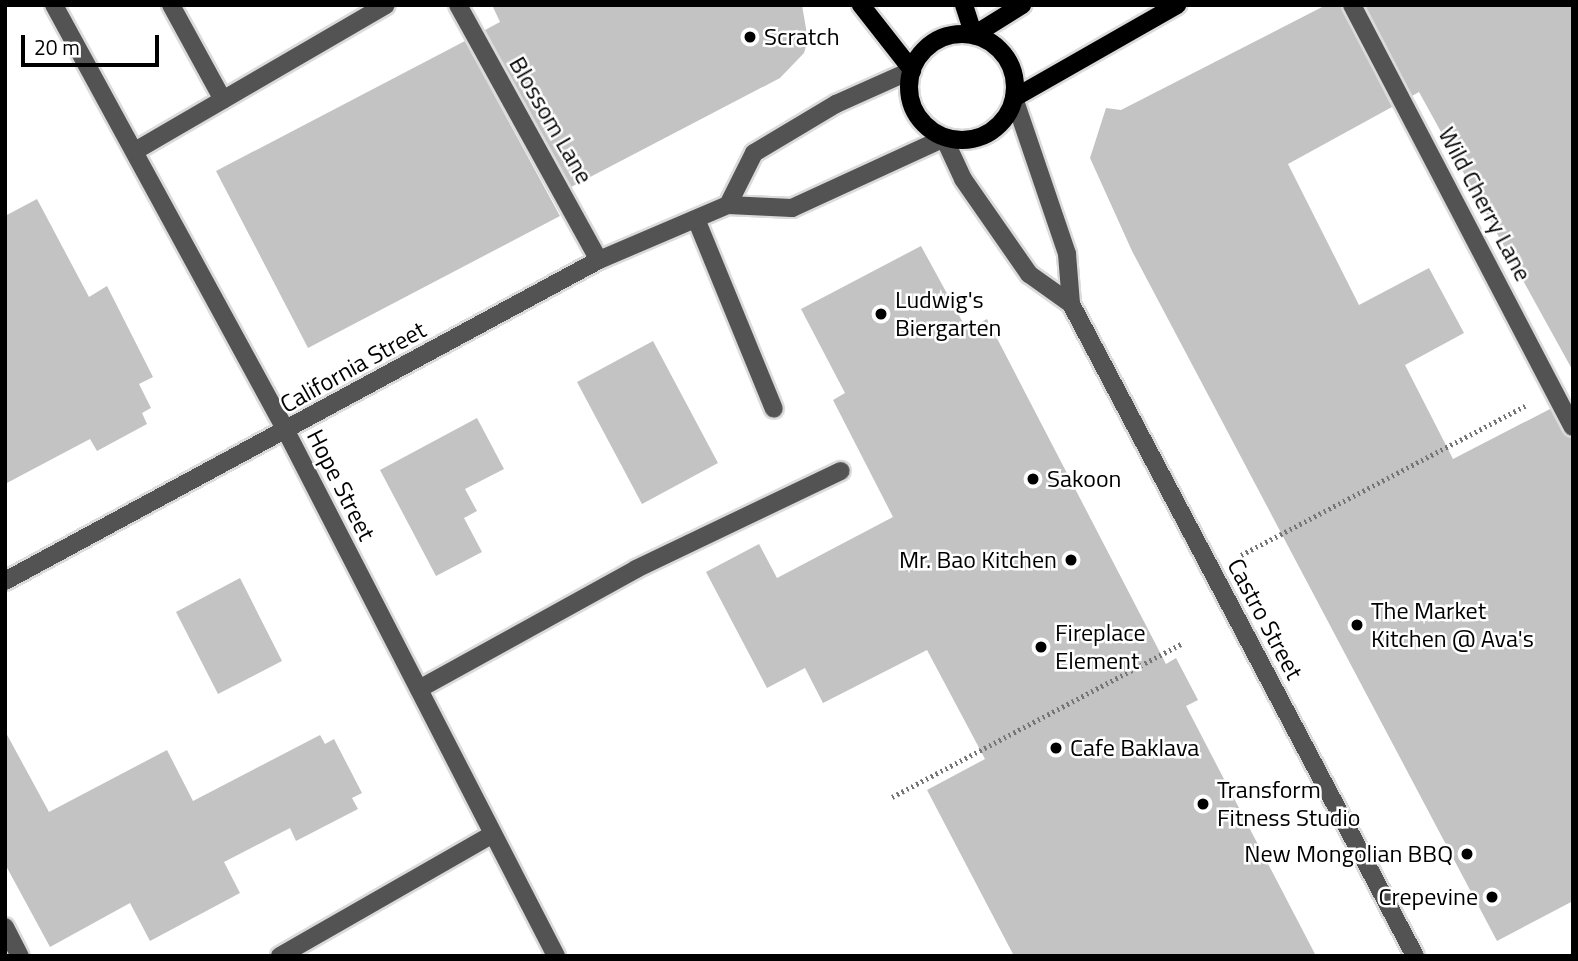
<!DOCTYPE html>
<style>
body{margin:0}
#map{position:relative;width:1578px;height:961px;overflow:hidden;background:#fff;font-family:"Titillium Web",sans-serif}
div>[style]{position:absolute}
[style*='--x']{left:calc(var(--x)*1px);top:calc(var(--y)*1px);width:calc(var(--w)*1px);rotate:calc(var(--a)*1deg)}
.building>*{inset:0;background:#c3c3c3}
.path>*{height:4.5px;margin-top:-2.25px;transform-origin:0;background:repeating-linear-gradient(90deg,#757575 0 2px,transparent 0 5.5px)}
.roads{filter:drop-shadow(2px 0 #dbdbdb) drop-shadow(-2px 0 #dbdbdb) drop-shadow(0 2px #dbdbdb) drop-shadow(0 -2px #dbdbdb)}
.minor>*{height:18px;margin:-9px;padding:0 9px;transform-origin:9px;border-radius:9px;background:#535353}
.major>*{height:18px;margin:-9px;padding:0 9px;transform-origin:9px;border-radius:9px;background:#000}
.major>.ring{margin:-9px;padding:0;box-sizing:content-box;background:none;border:18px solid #000;border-radius:50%}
.dots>*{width:19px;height:19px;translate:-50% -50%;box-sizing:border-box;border:4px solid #fff;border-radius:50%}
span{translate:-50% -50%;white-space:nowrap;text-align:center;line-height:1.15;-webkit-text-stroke:5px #fff;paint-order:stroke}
.poi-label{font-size:24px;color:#000}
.left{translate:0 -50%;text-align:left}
.right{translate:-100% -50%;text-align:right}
.street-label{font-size:24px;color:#000}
.frame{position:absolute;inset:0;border:7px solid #000;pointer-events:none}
.scale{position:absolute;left:21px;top:35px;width:138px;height:32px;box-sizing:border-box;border:4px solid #000;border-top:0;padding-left:9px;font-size:21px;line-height:24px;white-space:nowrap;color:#000;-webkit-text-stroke:5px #fff;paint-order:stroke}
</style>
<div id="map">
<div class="building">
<div style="clip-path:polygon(492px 5px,802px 5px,808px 40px,804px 53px,780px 78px,571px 187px,485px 30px,500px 22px)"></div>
<div style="clip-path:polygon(1326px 5px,1341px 5px,1392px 107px,1288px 164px,1359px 305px,1429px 268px,1464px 333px,1405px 365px,1453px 459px,1550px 409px,1573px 438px,1573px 901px,1497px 941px,1132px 251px,1090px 158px,1106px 108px,1121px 110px)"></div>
<div style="clip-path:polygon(1365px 5px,1573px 5px,1573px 371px,1419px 92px,1412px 96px)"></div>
<div style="clip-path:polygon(465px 41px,560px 216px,308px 348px,216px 171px)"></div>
<div style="clip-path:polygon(37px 199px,89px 297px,107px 286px,153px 377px,139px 384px,151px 408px,142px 413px,147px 424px,97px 451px,90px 439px,5px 484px,5px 216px)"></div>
<div style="clip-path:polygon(921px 246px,967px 330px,987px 319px,1166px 664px,1176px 658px,1198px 700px,1186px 706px,1316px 956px,1014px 956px,927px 790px,985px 759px,927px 650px,823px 703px,805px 668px,767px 688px,706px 572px,759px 544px,777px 578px,893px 517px,833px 400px,845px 393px,801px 309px)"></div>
<div style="clip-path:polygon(653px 341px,718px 463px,642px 504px,577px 382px)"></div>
<div style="clip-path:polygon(477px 418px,504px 469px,465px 489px,477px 511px,464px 518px,482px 552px,436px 576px,380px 470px)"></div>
<div style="clip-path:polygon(240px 578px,282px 661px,218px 694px,176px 612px)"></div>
<div style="clip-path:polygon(5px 731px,49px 812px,167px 750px,193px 801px,320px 735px,325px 744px,334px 739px,362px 793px,352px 798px,358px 809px,296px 841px,290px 828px,224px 862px,240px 893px,150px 941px,130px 903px,50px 947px,5px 864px)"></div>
</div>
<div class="path">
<div style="--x:1241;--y:555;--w:321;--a:-27.7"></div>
<div style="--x:892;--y:797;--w:327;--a:-27.9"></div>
</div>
<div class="roads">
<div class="minor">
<div style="--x:54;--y:5;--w:485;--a:61.4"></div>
<div style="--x:286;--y:431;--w:590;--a:62.78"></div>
<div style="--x:171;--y:5;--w:108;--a:61.3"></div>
<div style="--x:458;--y:5;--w:291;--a:61.1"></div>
<div style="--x:1352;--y:5;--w:476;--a:62.4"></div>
<div style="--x:1014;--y:98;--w:165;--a:71.2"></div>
<div style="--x:1067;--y:254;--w:50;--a:85.4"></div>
<div style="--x:1071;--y:304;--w:737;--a:62.18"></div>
<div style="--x:135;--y:151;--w:290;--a:-30.2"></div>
<div style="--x:728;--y:205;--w:58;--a:-63.4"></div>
<div style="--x:754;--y:153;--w:96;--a:-30.9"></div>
<div style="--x:836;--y:104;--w:83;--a:-24.1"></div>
<div style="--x:696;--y:219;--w:205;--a:67.7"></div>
<div style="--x:5;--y:581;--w:675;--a:-28.39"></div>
<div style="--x:599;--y:260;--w:140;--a:-23.1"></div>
<div style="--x:728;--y:205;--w:64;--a:2.7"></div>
<div style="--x:792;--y:208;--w:167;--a:-24.7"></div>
<div style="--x:944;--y:138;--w:45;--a:65.1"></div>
<div style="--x:963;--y:179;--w:116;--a:55.2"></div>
<div style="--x:1029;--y:274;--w:52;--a:35.5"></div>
<div style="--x:419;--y:689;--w:248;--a:-28.9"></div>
<div style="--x:636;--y:569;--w:227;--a:-25.6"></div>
<div style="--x:5;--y:927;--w:33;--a:63"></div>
<div style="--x:280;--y:956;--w:245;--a:-29.8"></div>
</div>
<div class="major">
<div style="--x:861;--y:5;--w:83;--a:51.9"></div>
<div style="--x:964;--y:5;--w:32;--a:72"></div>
<div class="ring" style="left:909px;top:34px;width:88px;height:88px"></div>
<div style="--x:974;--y:35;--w:57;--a:-32"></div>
<div style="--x:1014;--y:98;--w:188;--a:-29.7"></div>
</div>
</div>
<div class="dots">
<div style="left:750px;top:37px;background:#000"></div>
<div style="left:881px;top:314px;background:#000"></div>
<div style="left:1033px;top:479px;background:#000"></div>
<div style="left:1071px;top:560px;background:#000"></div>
<div style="left:1357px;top:625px;background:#000"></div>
<div style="left:1041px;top:647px;background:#000"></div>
<div style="left:1056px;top:748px;background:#000"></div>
<div style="left:1203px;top:804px;background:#000"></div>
<div style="left:1467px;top:854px;background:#000"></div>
<div style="left:1492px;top:897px;background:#000"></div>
</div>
<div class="poi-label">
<span class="left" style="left:764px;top:37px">Scratch</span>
<span class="left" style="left:895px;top:314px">Ludwig's<br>Biergarten</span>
<span class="left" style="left:1047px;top:479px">Sakoon</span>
<span class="right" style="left:1057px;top:560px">Mr. Bao Kitchen</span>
<span class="left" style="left:1371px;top:625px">The Market<br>Kitchen @ Ava's</span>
<span class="left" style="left:1055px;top:647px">Fireplace<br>Element</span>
<span class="left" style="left:1070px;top:748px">Cafe Baklava</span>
<span class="left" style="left:1217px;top:804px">Transform<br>Fitness Studio</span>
<span class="right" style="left:1453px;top:854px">New Mongolian BBQ</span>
<span class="right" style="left:1478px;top:897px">Crepevine</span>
</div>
<div class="street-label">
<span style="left:551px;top:120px;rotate:60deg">Blossom Lane</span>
<span style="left:1485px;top:204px;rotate:62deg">Wild Cherry Lane</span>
<span style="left:353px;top:367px;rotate:-29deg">California Street</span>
<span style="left:341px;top:485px;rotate:63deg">Hope Street</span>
<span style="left:1265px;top:619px;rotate:62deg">Castro Street</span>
</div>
<div class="frame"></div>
<div class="scale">20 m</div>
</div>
